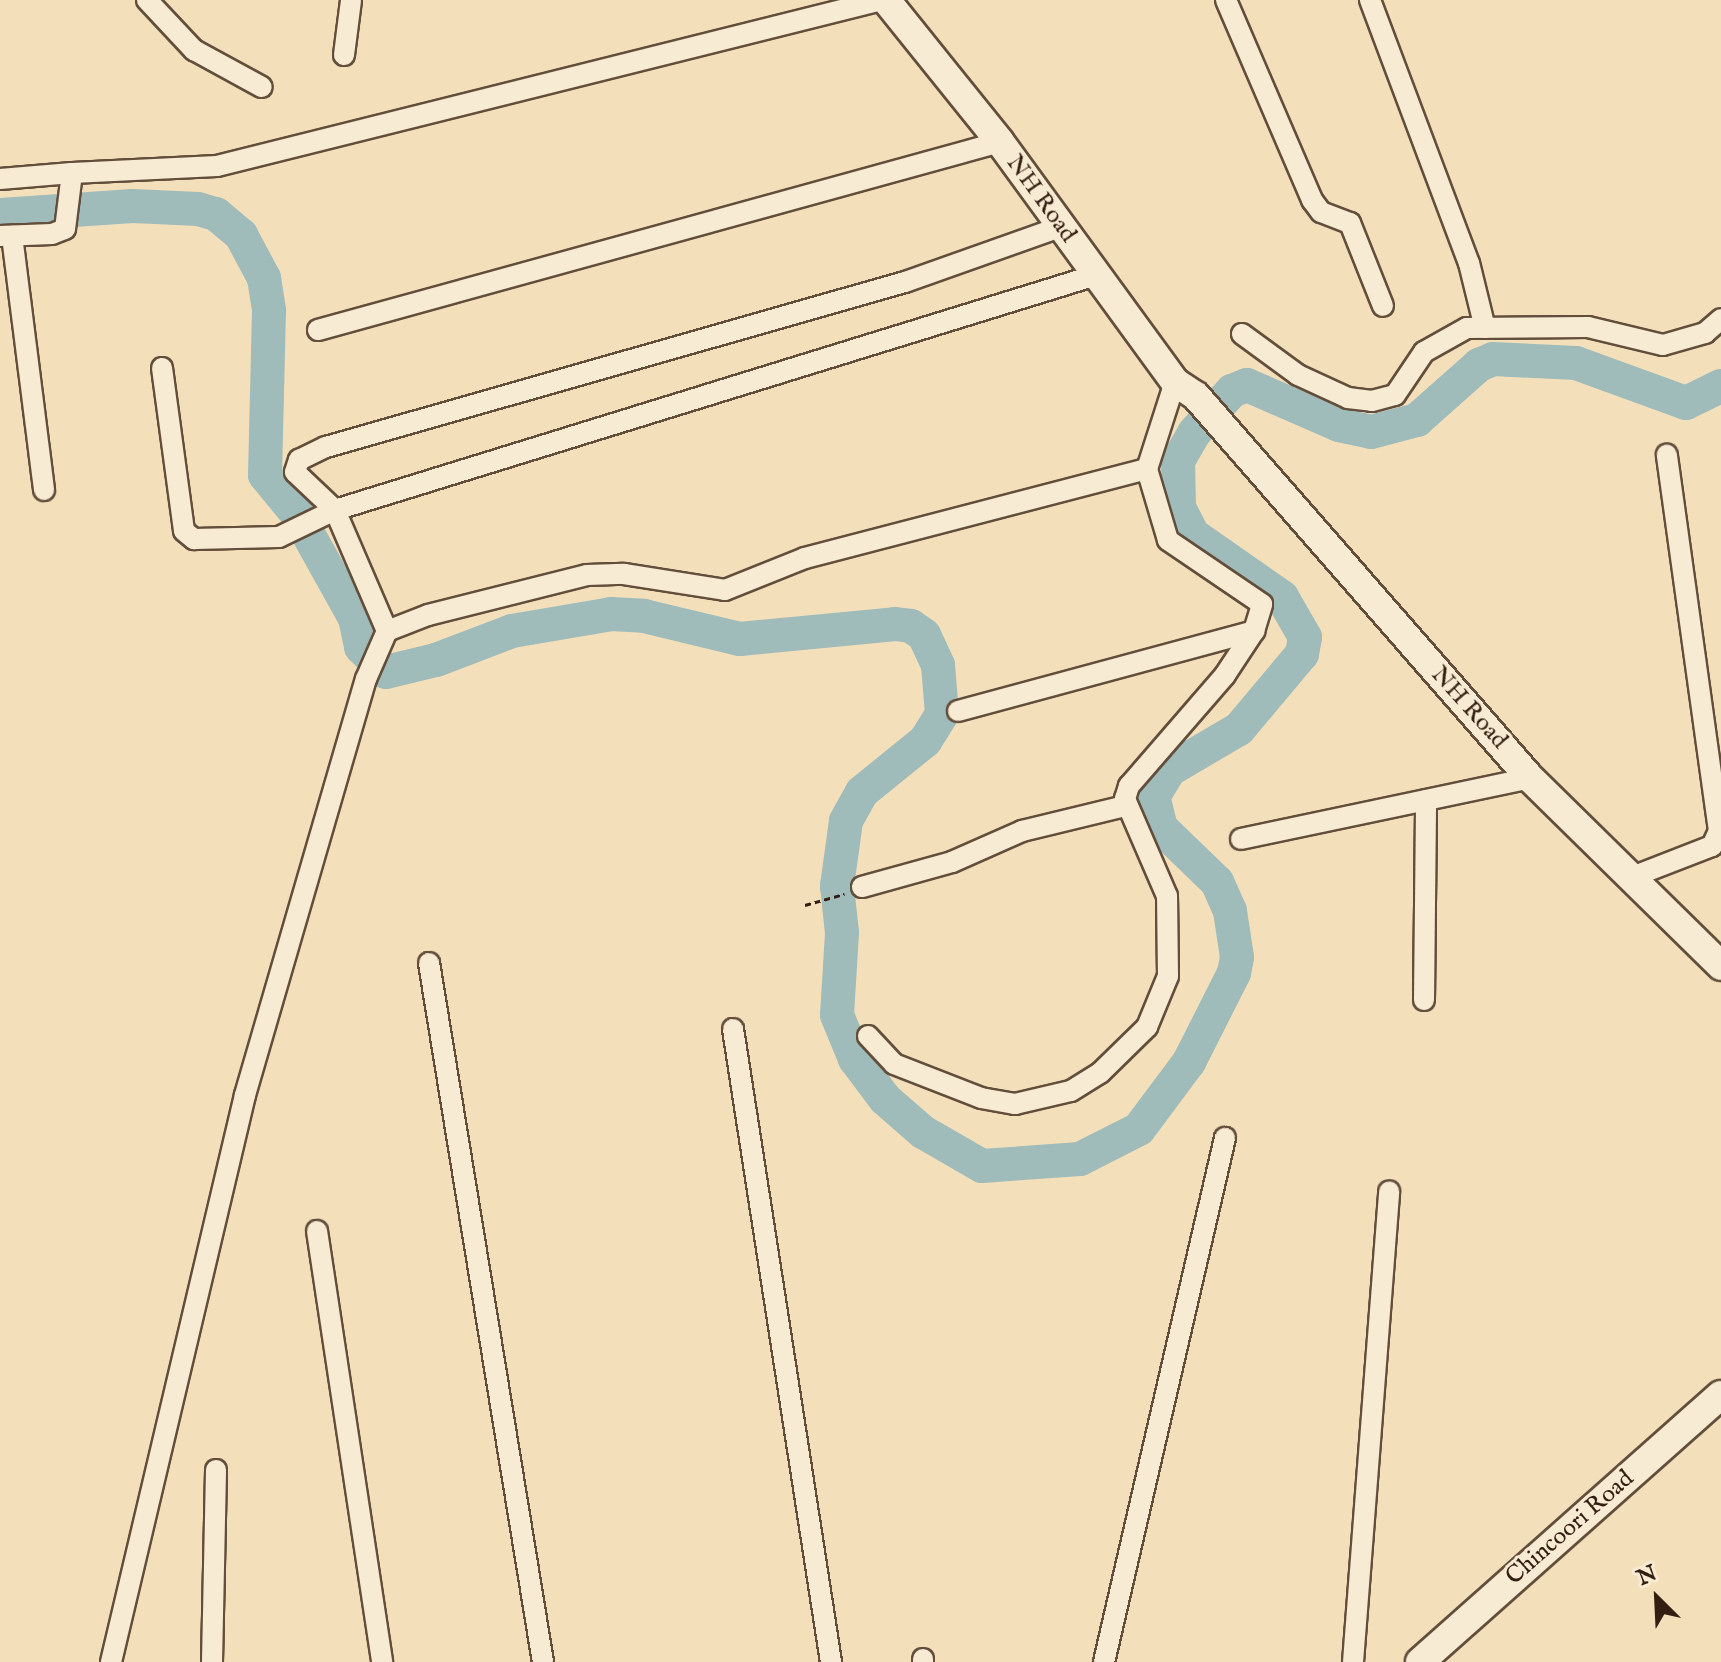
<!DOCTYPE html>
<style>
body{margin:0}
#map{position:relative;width:1721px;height:1662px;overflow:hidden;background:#f3e0bb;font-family:"IM FELL English",serif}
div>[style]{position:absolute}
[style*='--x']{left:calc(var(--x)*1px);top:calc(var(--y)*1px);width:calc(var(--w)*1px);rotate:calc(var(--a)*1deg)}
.river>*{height:34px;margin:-17px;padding:0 17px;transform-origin:17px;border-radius:17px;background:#9fbbba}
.path>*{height:3px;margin-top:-1.5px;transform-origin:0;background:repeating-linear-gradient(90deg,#331e11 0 6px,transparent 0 10px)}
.roads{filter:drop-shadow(2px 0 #634e3c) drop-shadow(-2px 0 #634e3c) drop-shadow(0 2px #634e3c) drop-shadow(0 -2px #634e3c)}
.street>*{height:20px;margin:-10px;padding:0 10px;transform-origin:10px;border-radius:10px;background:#f7ebd3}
.secondary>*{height:28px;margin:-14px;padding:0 14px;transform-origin:14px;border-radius:14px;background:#f7ebd3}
span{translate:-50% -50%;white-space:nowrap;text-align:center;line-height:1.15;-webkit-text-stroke:6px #f7ebd3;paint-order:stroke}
.street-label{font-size:24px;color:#331e11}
.north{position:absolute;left:1617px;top:1558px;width:80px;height:80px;-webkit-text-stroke:6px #f7ebd3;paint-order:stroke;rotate:336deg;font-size:22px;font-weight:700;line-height:32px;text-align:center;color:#331e11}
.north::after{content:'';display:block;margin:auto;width:28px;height:36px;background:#331e11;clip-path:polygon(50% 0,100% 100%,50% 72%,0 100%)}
</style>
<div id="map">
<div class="river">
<div style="--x:0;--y:215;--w:133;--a:-3.9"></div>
<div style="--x:133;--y:206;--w:65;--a:2.6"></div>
<div style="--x:198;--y:209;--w:19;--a:16"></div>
<div style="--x:216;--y:214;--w:33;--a:40"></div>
<div style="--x:241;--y:235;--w:49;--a:61.9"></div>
<div style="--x:264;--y:278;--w:33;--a:81"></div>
<div style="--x:269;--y:311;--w:164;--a:91.4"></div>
<div style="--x:265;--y:475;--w:50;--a:50.6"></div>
<div style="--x:297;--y:514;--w:119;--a:60.9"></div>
<div style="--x:355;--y:618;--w:30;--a:78"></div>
<div style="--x:361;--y:647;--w:35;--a:45"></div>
<div style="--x:386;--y:672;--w:51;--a:-13.5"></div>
<div style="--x:436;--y:660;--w:81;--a:-20.9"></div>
<div style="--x:512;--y:631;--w:100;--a:-9.7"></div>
<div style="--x:611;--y:614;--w:33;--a:3"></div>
<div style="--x:644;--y:616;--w:99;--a:13.5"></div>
<div style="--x:740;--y:639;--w:156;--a:-5.5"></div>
<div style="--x:895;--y:624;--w:16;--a:7"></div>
<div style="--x:911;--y:626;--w:16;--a:35"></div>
<div style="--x:924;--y:635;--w:33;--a:65"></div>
<div style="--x:938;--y:665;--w:49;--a:85.3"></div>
<div style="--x:942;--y:714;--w:32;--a:122"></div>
<div style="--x:925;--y:741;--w:81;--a:141"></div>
<div style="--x:862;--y:792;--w:33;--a:119"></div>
<div style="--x:846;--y:821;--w:66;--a:97.9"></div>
<div style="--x:837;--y:886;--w:47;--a:83.9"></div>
<div style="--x:842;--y:933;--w:82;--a:93.5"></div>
<div style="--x:837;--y:1015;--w:48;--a:67.8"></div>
<div style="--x:855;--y:1059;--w:50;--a:53.1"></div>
<div style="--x:885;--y:1099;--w:50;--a:41"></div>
<div style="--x:923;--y:1132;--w:68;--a:30"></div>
<div style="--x:982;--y:1166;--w:98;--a:-4.1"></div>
<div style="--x:1080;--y:1159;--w:66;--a:-27"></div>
<div style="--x:1139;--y:1129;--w:84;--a:-53.3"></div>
<div style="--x:1189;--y:1062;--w:100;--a:-63.2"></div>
<div style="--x:1234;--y:973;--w:16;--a:-79"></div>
<div style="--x:1237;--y:957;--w:47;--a:-98.7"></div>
<div style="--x:1230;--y:911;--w:32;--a:-114"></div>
<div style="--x:1217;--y:882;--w:78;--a:-136"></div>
<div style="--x:1161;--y:828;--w:32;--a:-104"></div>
<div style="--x:1153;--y:797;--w:31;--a:-59"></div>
<div style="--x:1169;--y:770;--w:81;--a:-30.4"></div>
<div style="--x:1239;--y:729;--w:98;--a:-50"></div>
<div style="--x:1302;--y:654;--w:17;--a:-80"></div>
<div style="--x:1305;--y:637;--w:46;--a:-119.9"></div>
<div style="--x:1282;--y:597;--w:108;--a:-145.1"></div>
<div style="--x:1193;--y:535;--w:31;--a:-117"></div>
<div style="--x:1179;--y:507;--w:46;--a:-91.2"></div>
<div style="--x:1178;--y:461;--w:32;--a:-60"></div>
<div style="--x:1194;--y:433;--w:57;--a:-47.9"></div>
<div style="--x:1232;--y:391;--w:16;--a:-22"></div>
<div style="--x:1247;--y:385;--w:100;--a:23.5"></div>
<div style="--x:1339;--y:425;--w:33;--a:12"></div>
<div style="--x:1371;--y:432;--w:48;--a:-14.6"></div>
<div style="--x:1417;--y:420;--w:83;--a:-41.6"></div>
<div style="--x:1479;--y:365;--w:15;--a:-23"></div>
<div style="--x:1493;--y:359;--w:83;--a:2.8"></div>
<div style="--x:1576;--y:363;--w:117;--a:20"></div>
<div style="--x:1686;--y:403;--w:39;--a:-26"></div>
</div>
<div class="path">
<div style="--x:805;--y:905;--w:41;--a:-15.8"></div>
</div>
<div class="roads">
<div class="street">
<div style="--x:147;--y:0;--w:69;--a:46.8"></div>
<div style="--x:194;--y:50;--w:77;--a:28.6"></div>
<div style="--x:1226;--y:0;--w:218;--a:66.7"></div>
<div style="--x:1312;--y:200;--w:15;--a:53"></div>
<div style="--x:1321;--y:212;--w:31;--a:21"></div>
<div style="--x:1350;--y:223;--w:89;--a:68.3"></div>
<div style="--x:1370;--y:0;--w:281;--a:69.4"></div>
<div style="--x:1469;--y:263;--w:67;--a:76.2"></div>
<div style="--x:344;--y:55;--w:55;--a:-82.7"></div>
<div style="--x:72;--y:173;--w:145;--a:-2.8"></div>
<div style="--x:217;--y:166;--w:685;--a:-14.02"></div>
<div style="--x:0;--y:179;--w:72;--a:-4.8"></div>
<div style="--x:72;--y:173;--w:56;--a:97.1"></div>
<div style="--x:65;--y:229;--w:14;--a:159"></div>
<div style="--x:52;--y:234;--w:52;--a:177.8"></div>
<div style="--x:12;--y:236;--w:256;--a:82.8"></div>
<div style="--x:318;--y:330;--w:707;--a:-15.41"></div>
<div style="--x:1242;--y:334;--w:69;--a:36.2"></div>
<div style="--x:1298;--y:375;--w:55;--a:24.7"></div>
<div style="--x:1348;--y:398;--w:24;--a:7"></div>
<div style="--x:1372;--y:401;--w:24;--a:-15"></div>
<div style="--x:1395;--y:395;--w:52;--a:-56"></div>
<div style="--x:1424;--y:352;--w:49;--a:-29.2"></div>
<div style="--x:1467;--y:328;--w:121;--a:-0.5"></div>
<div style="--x:1588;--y:327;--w:77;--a:13.5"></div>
<div style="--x:1663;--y:345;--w:44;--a:-15.9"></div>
<div style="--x:1705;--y:333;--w:21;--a:-41"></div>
<div style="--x:162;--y:368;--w:164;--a:82.3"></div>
<div style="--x:184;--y:531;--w:13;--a:39"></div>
<div style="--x:194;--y:539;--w:85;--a:-1.3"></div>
<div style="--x:279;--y:537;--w:62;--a:-25.7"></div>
<div style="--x:335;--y:510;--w:796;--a:-17.16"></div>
<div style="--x:387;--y:631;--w:132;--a:-113.3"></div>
<div style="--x:335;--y:510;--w:55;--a:-136.5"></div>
<div style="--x:295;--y:472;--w:13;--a:-72"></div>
<div style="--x:299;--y:460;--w:30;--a:-26"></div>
<div style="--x:326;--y:447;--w:602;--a:-15.91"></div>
<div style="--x:905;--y:282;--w:164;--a:-19.5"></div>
<div style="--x:958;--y:711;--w:307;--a:-15.1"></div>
<div style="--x:1241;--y:839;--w:295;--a:-11.9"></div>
<div style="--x:1632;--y:877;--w:86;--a:-21.2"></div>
<div style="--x:1712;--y:846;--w:17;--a:-65"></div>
<div style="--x:1719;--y:831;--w:380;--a:-97.9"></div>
<div style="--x:862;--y:887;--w:93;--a:-15.5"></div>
<div style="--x:952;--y:862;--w:77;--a:-23.9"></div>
<div style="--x:1022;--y:831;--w:106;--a:-13.6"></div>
<div style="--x:429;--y:963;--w:708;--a:80.74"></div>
<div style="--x:1424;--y:1000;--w:200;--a:-89.4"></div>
<div style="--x:733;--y:1029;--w:641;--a:81.2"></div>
<div style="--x:868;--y:1036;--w:38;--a:47"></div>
<div style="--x:894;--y:1064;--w:93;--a:21.3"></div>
<div style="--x:981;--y:1098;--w:35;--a:10"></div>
<div style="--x:1015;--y:1104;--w:57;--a:-13.1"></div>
<div style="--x:1071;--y:1091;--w:34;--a:-32"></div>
<div style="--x:1100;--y:1073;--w:66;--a:-44.4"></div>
<div style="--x:1147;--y:1027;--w:55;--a:-67.6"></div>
<div style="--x:1168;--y:976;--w:80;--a:-90.7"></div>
<div style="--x:1167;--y:896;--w:106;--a:-113.4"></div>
<div style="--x:1125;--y:799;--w:14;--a:-73"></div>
<div style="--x:1129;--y:786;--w:147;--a:-49.1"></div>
<div style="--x:1225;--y:675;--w:53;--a:-56.6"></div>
<div style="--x:1254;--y:631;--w:28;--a:-73"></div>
<div style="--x:1262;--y:604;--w:114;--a:-145.8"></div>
<div style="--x:1168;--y:540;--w:74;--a:-106.5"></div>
<div style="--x:317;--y:1231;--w:436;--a:81.4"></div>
<div style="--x:923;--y:1659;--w:3;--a:90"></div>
<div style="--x:111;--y:1662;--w:583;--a:-76.7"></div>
<div style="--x:245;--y:1095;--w:433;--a:-73.8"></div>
<div style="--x:366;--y:679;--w:52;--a:-66.4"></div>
<div style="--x:387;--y:631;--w:44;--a:-21.3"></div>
<div style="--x:428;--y:615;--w:164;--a:-14.1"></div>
<div style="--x:587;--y:575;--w:37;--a:-2"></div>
<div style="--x:624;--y:574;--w:102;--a:9"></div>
<div style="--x:725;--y:590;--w:86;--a:-21.8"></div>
<div style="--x:805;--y:558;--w:353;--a:-14.6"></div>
<div style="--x:1147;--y:469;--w:91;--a:-72.2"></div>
<div style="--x:212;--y:1662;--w:192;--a:-88.8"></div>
<div style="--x:1104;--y:1662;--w:538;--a:-77"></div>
<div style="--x:1353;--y:1662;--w:472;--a:-85.6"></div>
</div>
<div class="secondary">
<div style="--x:886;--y:0;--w:182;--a:51.2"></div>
<div style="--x:1000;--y:142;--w:297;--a:53.9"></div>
<div style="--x:1175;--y:382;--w:25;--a:34"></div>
<div style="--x:1196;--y:396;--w:507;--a:48.84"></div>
<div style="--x:1530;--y:778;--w:268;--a:44.5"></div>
<div style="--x:1420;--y:1662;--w:402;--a:-41.6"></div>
</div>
</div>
<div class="street-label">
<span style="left:1041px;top:199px;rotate:54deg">NH Road</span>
<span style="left:1469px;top:708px;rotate:48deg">NH Road</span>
<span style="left:1570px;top:1528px;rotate:-41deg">Chincoori Road</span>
</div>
<div class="north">N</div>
</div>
